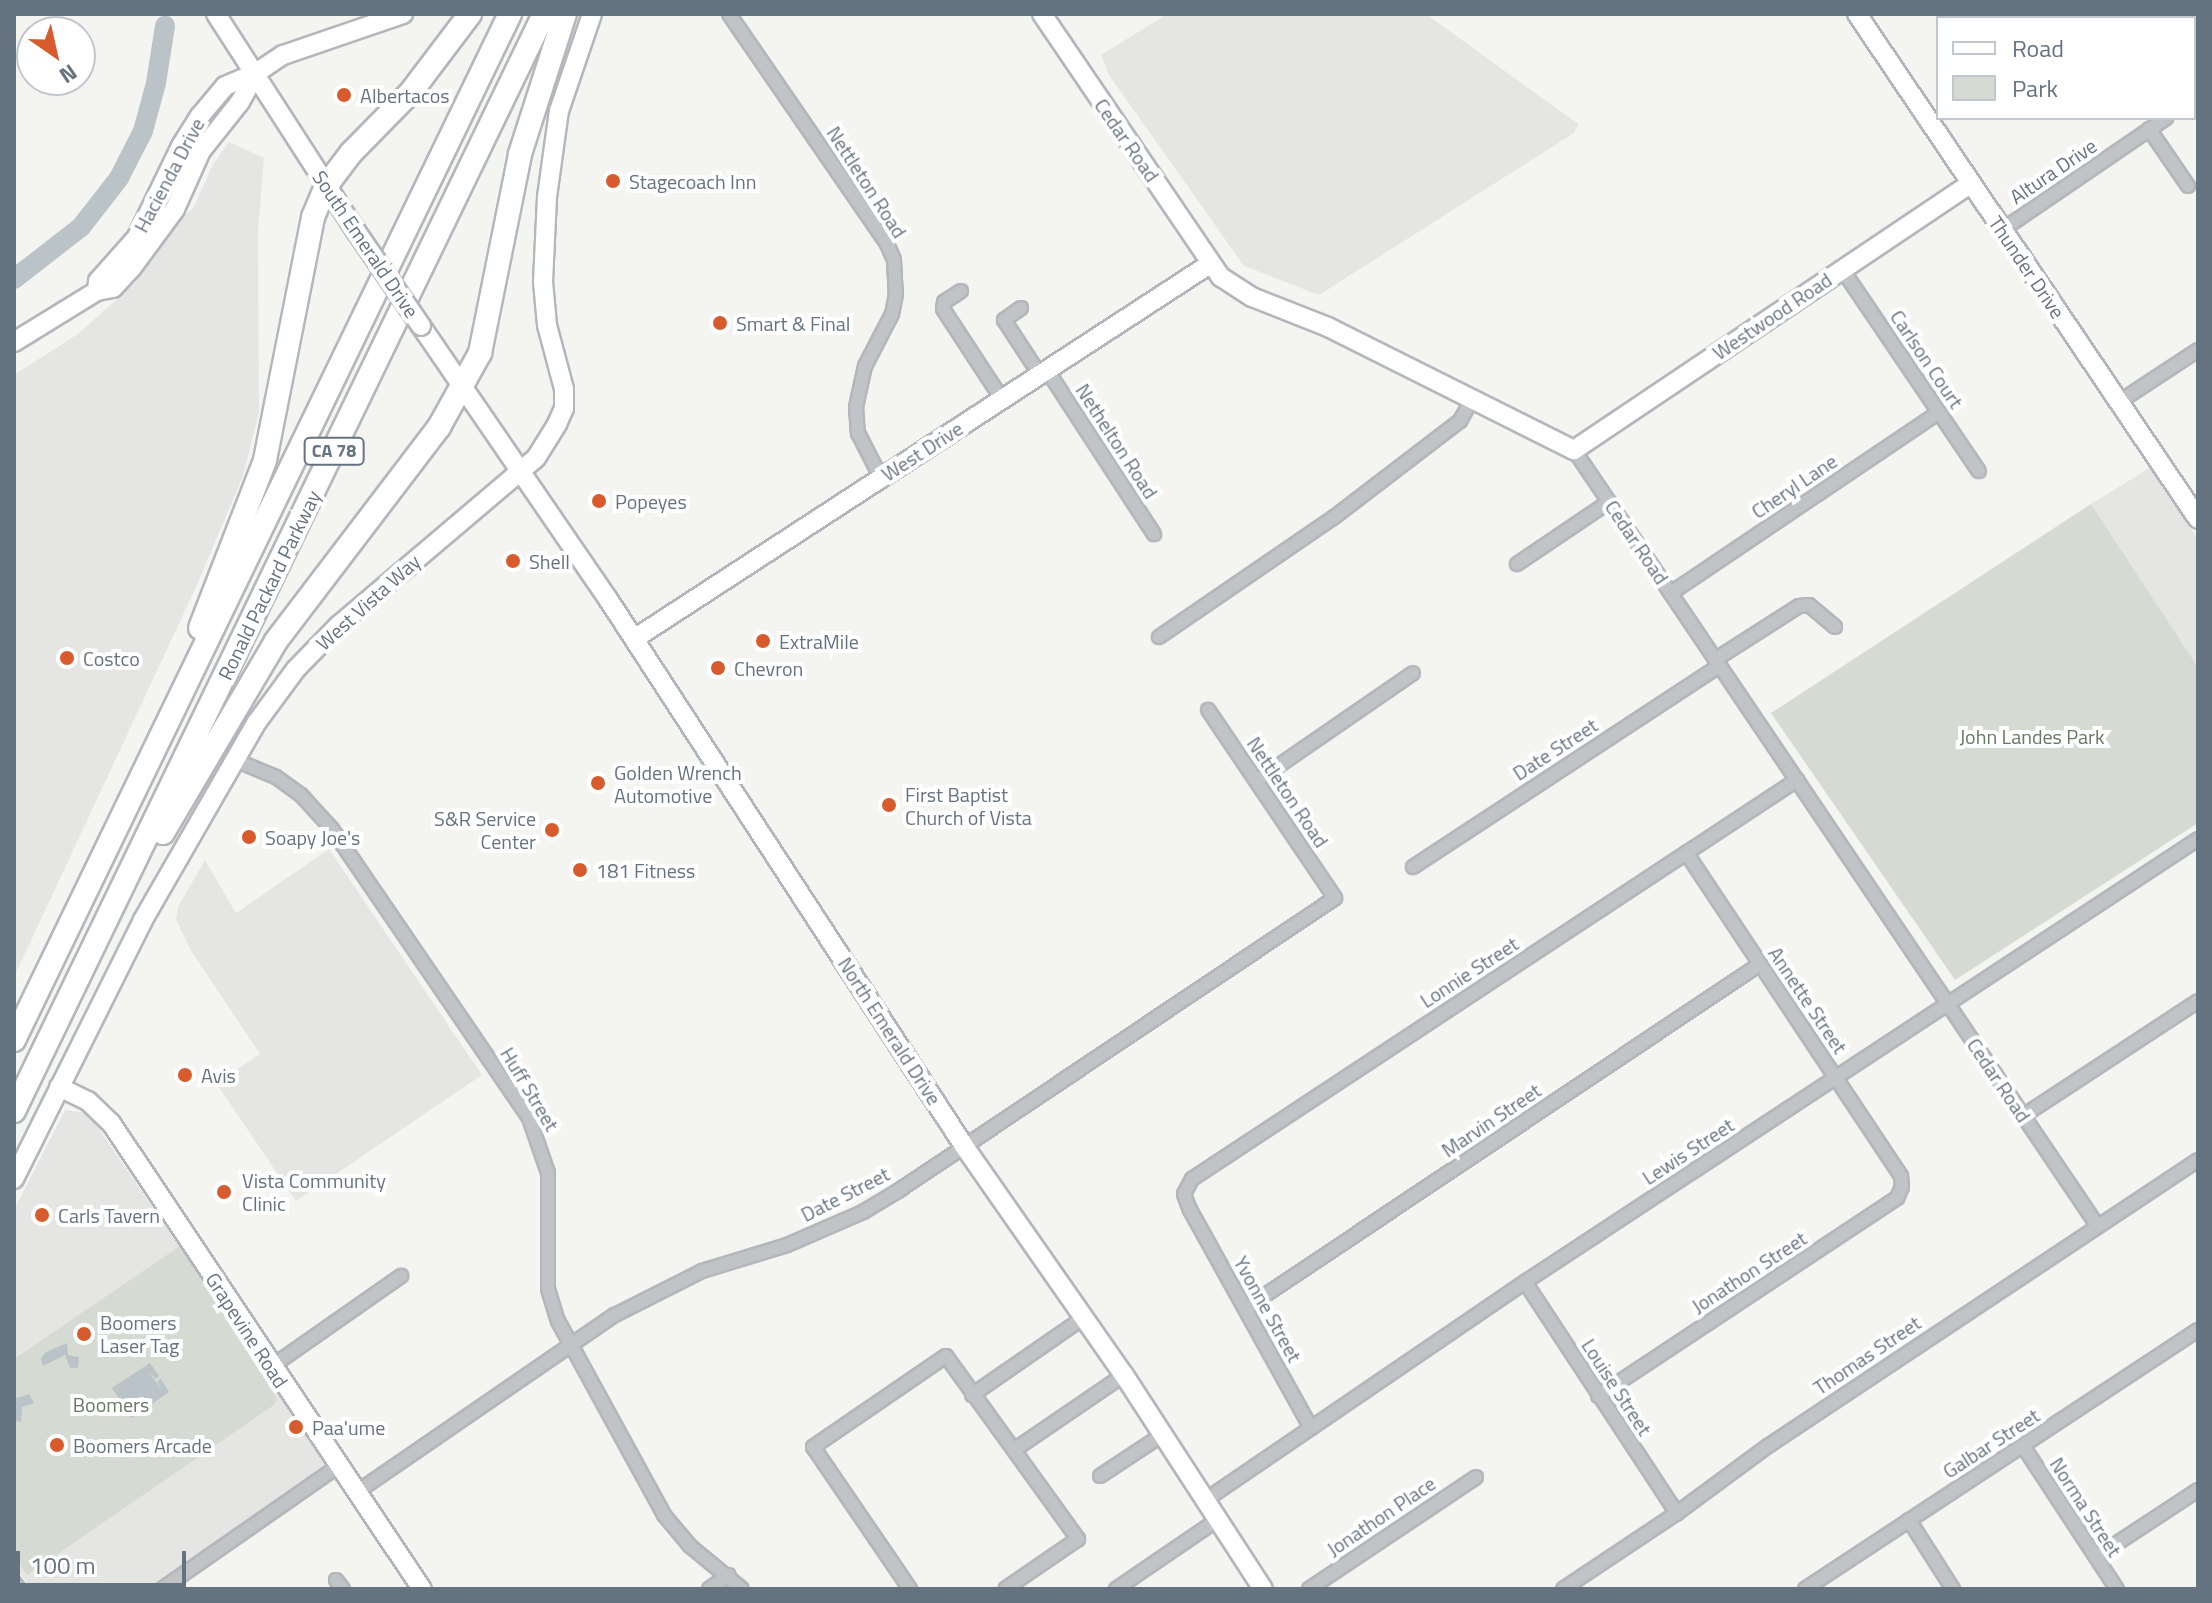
<!DOCTYPE html>
<style>
body{margin:0}
#map{position:relative;width:2212px;height:1603px;overflow:hidden;background:#f4f5f1;font-family:"Titillium Web",sans-serif}
div>[style]{position:absolute}
[style*='--x']{left:calc(var(--x)*1px);top:calc(var(--y)*1px);width:calc(var(--w)*1px);rotate:calc(var(--a)*1deg)}
.built>*{inset:0;background:#e5e6e4}
.green>*{inset:0;background:#d5dbd2}
.water>*{inset:0;background:#bac3c8}
.river>*{height:20px;margin:-10px;padding:0 10px;transform-origin:10px;border-radius:10px;background:#bac3c8}
.roads{filter:drop-shadow(2px 0 #b3b7bb) drop-shadow(-2px 0 #b3b7bb) drop-shadow(0 2px #b3b7bb) drop-shadow(0 -2px #b3b7bb)}
.street>*{height:12px;margin:-6px;padding:0 6px;transform-origin:6px;border-radius:6px;background:#c0c4c7}
.secondary>*{height:18px;margin:-9px;padding:0 9px;transform-origin:9px;border-radius:9px;background:#fff}
.highway>*{height:22px;margin:-11px;padding:0 11px;transform-origin:11px;border-radius:11px;background:#fff}
.bridges{filter:drop-shadow(2px 0 #b3b7bb) drop-shadow(-2px 0 #b3b7bb) drop-shadow(0 2px #b3b7bb) drop-shadow(0 -2px #b3b7bb)}
.secondary-bridge>*{height:18px;margin:-9px;padding:0 9px;transform-origin:9px;border-radius:9px;background:#fff}
.dots>*{width:22px;height:22px;translate:-50% -50%;box-sizing:border-box;border:4px solid #fff;border-radius:50%}
span{translate:-50% -50%;white-space:nowrap;text-align:center;line-height:1.15;-webkit-text-stroke:8px #fff;paint-order:stroke}
.shield-label span{padding:2px 6px;background:#fff;border:2px solid;border-radius:6px;-webkit-text-stroke-width:0}
.shield-label{font-size:18px;color:#657380;font-weight:700}
.poi-label{font-size:20px;color:#657380}
.left{translate:0 -50%;text-align:left}
.right{translate:-100% -50%;text-align:right}
.street-label{font-size:20px;color:#657380}
.park-label{font-size:20px;color:#677864}
.frame{position:absolute;inset:0;border:16px solid #657380;pointer-events:none}
.legend{position:absolute;left:1936px;top:16px;width:260px;height:104px;box-sizing:border-box;background:#fff;border:2px solid #c1c7cc;margin:0;padding:10px 14px;list-style:none;font-size:24px;color:#657380}
.legend li{display:flex;align-items:center;gap:16px;height:40px}
.legend b{width:40px;border:2px solid #c1c7cc}
.north{position:absolute;left:16px;top:16px;width:80px;height:80px;box-sizing:border-box;background:#fff;border:2px solid #c1c7cc;border-radius:50%;rotate:146deg;font-size:22px;font-weight:700;line-height:32px;text-align:center;color:#657380}
.north::after{content:'';display:block;margin:auto;width:28px;height:36px;background:#d85b2d;clip-path:polygon(50% 0,100% 100%,50% 72%,0 100%)}
.scale{position:absolute;left:16px;top:1551px;width:170px;height:36px;box-sizing:border-box;border:4px solid #657380;border-top:0;padding-left:10px;font-size:24px;line-height:28px;white-space:nowrap;color:#657380;-webkit-text-stroke:6px #fff;paint-order:stroke}
</style>
<div id="map">
<div class="built">
<div style="clip-path:polygon(1167px 14px,1426px 14px,1578px 124px,1574px 133px,1319px 295px,1244px 266px,1109px 75px,1101px 55px)"></div>
<div style="clip-path:polygon(229px 142px,264px 158px,258px 232px,259px 412px,243px 476px,196px 587px,14px 977px,14px 375px,78px 334px,136px 282px,180px 220px,194px 207px,212px 166px)"></div>
<div style="clip-path:polygon(2151px 467px,2198px 539px,2198px 667px,2091px 504px)"></div>
<div style="clip-path:polygon(329px 849px,482px 1075px,296px 1201px,216px 1083px,260px 1054px,190px 949px,176px 919px,178px 907px,205px 860px,236px 913px)"></div>
<div style="clip-path:polygon(65px 1110px,88px 1113px,329px 1466px,151px 1589px,31px 1589px,14px 1564px,14px 1210px)"></div>
</div>
<div class="green">
<div style="clip-path:polygon(2091px 504px,2198px 667px,2198px 823px,1955px 980px,1771px 713px)"></div>
<div style="clip-path:polygon(180px 1246px,277px 1399px,274px 1405px,27px 1575px,14px 1556px,14px 1359px)"></div>
</div>
<div class="water">
<div style="clip-path:polygon(67px 1343px,68px 1355px,79px 1357px,78px 1368px,70px 1368px,65px 1355px,43px 1366px,41px 1358px,46px 1352px)"></div>
<div style="clip-path:polygon(150px 1363px,159px 1376px,156px 1379px,149px 1372px,161px 1389px,157px 1381px,161px 1379px,169px 1392px,132px 1418px,112px 1388px)"></div>
<div style="clip-path:polygon(29px 1394px,34px 1403px,22px 1407px,21px 1422px,15px 1421px,14px 1399px)"></div>
</div>
<div class="river">
<div style="--x:14;--y:279;--w:85;--a:-37.8"></div>
<div style="--x:81;--y:227;--w:62;--a:-52.2"></div>
<div style="--x:119;--y:178;--w:53;--a:-62.9"></div>
<div style="--x:143;--y:131;--w:50;--a:-74.8"></div>
<div style="--x:156;--y:83;--w:58;--a:-81"></div>
</div>
<div class="roads">
<div class="street">
<div style="--x:729;--y:14;--w:279;--a:55.5"></div>
<div style="--x:887;--y:244;--w:17;--a:66"></div>
<div style="--x:894;--y:260;--w:34;--a:87"></div>
<div style="--x:896;--y:294;--w:20;--a:101"></div>
<div style="--x:892;--y:314;--w:59;--a:117.4"></div>
<div style="--x:865;--y:366;--w:42;--a:102.4"></div>
<div style="--x:856;--y:407;--w:26;--a:86"></div>
<div style="--x:858;--y:433;--w:51;--a:62.9"></div>
<div style="--x:2064;--y:18;--w:6;--a:-45"></div>
<div style="--x:2194;--y:98;--w:4;--a:-27"></div>
<div style="--x:2149;--y:129;--w:69;--a:55.6"></div>
<div style="--x:2002;--y:230;--w:199;--a:-34.3"></div>
<div style="--x:1842;--y:269;--w:244;--a:55.9"></div>
<div style="--x:961;--y:291;--w:20;--a:147"></div>
<div style="--x:944;--y:302;--w:7;--a:98"></div>
<div style="--x:943;--y:309;--w:108;--a:56.8"></div>
<div style="--x:1021;--y:308;--w:21;--a:145"></div>
<div style="--x:1004;--y:320;--w:66;--a:56.8"></div>
<div style="--x:1047;--y:370;--w:196;--a:56.9"></div>
<div style="--x:2119;--y:402;--w:95;--a:-33.4"></div>
<div style="--x:1574;--y:450;--w:935;--a:55.99"></div>
<div style="--x:1517;--y:564;--w:111;--a:-34"></div>
<div style="--x:1671;--y:593;--w:323;--a:-34"></div>
<div style="--x:1159;--y:637;--w:211;--a:-34.4"></div>
<div style="--x:1333;--y:518;--w:160;--a:-37.4"></div>
<div style="--x:1460;--y:421;--w:23;--a:-61"></div>
<div style="--x:1716;--y:659;--w:98;--a:-32.6"></div>
<div style="--x:1799;--y:606;--w:10;--a:-6"></div>
<div style="--x:1809;--y:605;--w:34;--a:40"></div>
<div style="--x:235;--y:760;--w:44;--a:22.5"></div>
<div style="--x:276;--y:777;--w:31;--a:36"></div>
<div style="--x:301;--y:795;--w:46;--a:47.6"></div>
<div style="--x:332;--y:829;--w:350;--a:55.7"></div>
<div style="--x:529;--y:1118;--w:58;--a:70.9"></div>
<div style="--x:548;--y:1173;--w:116;--a:90"></div>
<div style="--x:548;--y:1289;--w:34;--a:73"></div>
<div style="--x:558;--y:1321;--w:221;--a:61.3"></div>
<div style="--x:664;--y:1515;--w:40;--a:50"></div>
<div style="--x:690;--y:1546;--w:67;--a:39.6"></div>
<div style="--x:1258;--y:780;--w:188;--a:-34.6"></div>
<div style="--x:1413;--y:867;--w:367;--a:-33.3"></div>
<div style="--x:2023;--y:1116;--w:209;--a:-33.3"></div>
<div style="--x:1525;--y:1282;--w:277;--a:56.7"></div>
<div style="--x:1246;--y:1308;--w:618;--a:-33.79"></div>
<div style="--x:271;--y:1367;--w:159;--a:-35"></div>
<div style="--x:972;--y:1395;--w:135;--a:-34.7"></div>
<div style="--x:1598;--y:1396;--w:359;--a:-33.5"></div>
<div style="--x:1897;--y:1198;--w:12;--a:-66"></div>
<div style="--x:1902;--y:1187;--w:11;--a:-95"></div>
<div style="--x:1901;--y:1176;--w:388;--a:-123.6"></div>
<div style="--x:1311;--y:1428;--w:249;--a:-119"></div>
<div style="--x:1190;--y:1210;--w:17;--a:-111"></div>
<div style="--x:1184;--y:1194;--w:17;--a:-62"></div>
<div style="--x:1192;--y:1179;--w:725;--a:-33.41"></div>
<div style="--x:2023;--y:1446;--w:171;--a:56.7"></div>
<div style="--x:1014;--y:1450;--w:133;--a:-34.3"></div>
<div style="--x:1100;--y:1476;--w:74;--a:-33.5"></div>
<div style="--x:357;--y:1492;--w:313;--a:-34.5"></div>
<div style="--x:615;--y:1315;--w:97;--a:-26.8"></div>
<div style="--x:702;--y:1271;--w:89;--a:-17"></div>
<div style="--x:787;--y:1245;--w:83;--a:-23.5"></div>
<div style="--x:863;--y:1212;--w:41;--a:-31"></div>
<div style="--x:898;--y:1191;--w:526;--a:-33.84"></div>
<div style="--x:1335;--y:898;--w:227;--a:-124"></div>
<div style="--x:1204;--y:1501;--w:389;--a:-34.3"></div>
<div style="--x:1525;--y:1282;--w:806;--a:-33.35"></div>
<div style="--x:1909;--y:1520;--w:82;--a:57.5"></div>
<div style="--x:2096;--y:1557;--w:122;--a:-33.3"></div>
<div style="--x:336;--y:1580;--w:11;--a:52"></div>
<div style="--x:14;--y:1582;--w:9;--a:54"></div>
<div style="--x:162;--y:1589;--w:215;--a:-34.9"></div>
<div style="--x:709;--y:1589;--w:24;--a:-35"></div>
<div style="--x:910;--y:1589;--w:172;--a:-124.3"></div>
<div style="--x:813;--y:1447;--w:161;--a:-34.4"></div>
<div style="--x:946;--y:1356;--w:226;--a:54.2"></div>
<div style="--x:1078;--y:1539;--w:88;--a:145.6"></div>
<div style="--x:1116;--y:1589;--w:122;--a:-34.3"></div>
<div style="--x:1309;--y:1589;--w:201;--a:-33.8"></div>
<div style="--x:1563;--y:1589;--w:137;--a:-33.7"></div>
<div style="--x:1677;--y:1513;--w:113;--a:-36.4"></div>
<div style="--x:1768;--y:1446;--w:516;--a:-33.63"></div>
<div style="--x:1805;--y:1589;--w:471;--a:-33.4"></div>
</div>
<div class="secondary">
<div style="--x:216;--y:14;--w:258;--a:57.2"></div>
<div style="--x:1042;--y:14;--w:318;--a:55.8"></div>
<div style="--x:1221;--y:277;--w:37;--a:33"></div>
<div style="--x:1252;--y:297;--w:82;--a:21.5"></div>
<div style="--x:1328;--y:327;--w:275;--a:26.6"></div>
<div style="--x:1574;--y:450;--w:477;--a:-33.9"></div>
<div style="--x:1857;--y:14;--w:609;--a:55.97"></div>
<div style="--x:97;--y:291;--w:10;--a:-84"></div>
<div style="--x:98;--y:281;--w:59;--a:-48.4"></div>
<div style="--x:137;--y:237;--w:101;--a:-64.2"></div>
<div style="--x:181;--y:146;--w:36;--a:-58"></div>
<div style="--x:200;--y:116;--w:39;--a:-50"></div>
<div style="--x:225;--y:86;--w:34;--a:-23"></div>
<div style="--x:256;--y:73;--w:32;--a:-34"></div>
<div style="--x:283;--y:55;--w:127;--a:-18.9"></div>
<div style="--x:421;--y:326;--w:331;--a:55.6"></div>
<div style="--x:608;--y:599;--w:653;--a:56.94"></div>
<div style="--x:964;--y:1146;--w:279;--a:55.1"></div>
<div style="--x:1124;--y:1375;--w:255;--a:57"></div>
<div style="--x:14;--y:342;--w:97;--a:-31.6"></div>
<div style="--x:97;--y:291;--w:16;--a:-11"></div>
<div style="--x:113;--y:288;--w:26;--a:-47"></div>
<div style="--x:131;--y:269;--w:74;--a:-53.7"></div>
<div style="--x:175;--y:209;--w:64;--a:-65.9"></div>
<div style="--x:201;--y:151;--w:63;--a:-51.5"></div>
<div style="--x:240;--y:102;--w:33;--a:-61"></div>
<div style="--x:634;--y:639;--w:687;--a:-33.07"></div>
<div style="--x:59;--y:1087;--w:32;--a:26"></div>
<div style="--x:88;--y:1101;--w:32;--a:44"></div>
<div style="--x:111;--y:1123;--w:560;--a:56.28"></div>
<div style="--x:14;--y:1179;--w:289;--a:-63.5"></div>
<div style="--x:143;--y:920;--w:228;--a:-60.1"></div>
<div style="--x:257;--y:722;--w:66;--a:-53.7"></div>
<div style="--x:296;--y:669;--w:62;--a:-45.7"></div>
<div style="--x:339;--y:625;--w:258;--a:-40.3"></div>
<div style="--x:536;--y:458;--w:40;--a:-58"></div>
<div style="--x:557;--y:424;--w:17;--a:-66"></div>
<div style="--x:564;--y:408;--w:19;--a:-90"></div>
<div style="--x:564;--y:389;--w:66;--a:-104.9"></div>
<div style="--x:547;--y:325;--w:43;--a:-95.3"></div>
<div style="--x:543;--y:282;--w:85;--a:-87.3"></div>
<div style="--x:547;--y:197;--w:87;--a:-82.1"></div>
<div style="--x:559;--y:111;--w:102;--a:-71.2"></div>
</div>
<div class="highway">
<div style="--x:200;--y:628;--w:180;--a:-68.8"></div>
<div style="--x:265;--y:460;--w:248;--a:-78.8"></div>
<div style="--x:313;--y:217;--w:34;--a:-67"></div>
<div style="--x:326;--y:186;--w:41;--a:-52.9"></div>
<div style="--x:351;--y:153;--w:86;--a:-45.5"></div>
<div style="--x:411;--y:92;--w:98;--a:-52.9"></div>
<div style="--x:163;--y:833;--w:223;--a:-59.5"></div>
<div style="--x:276;--y:641;--w:269;--a:-52.7"></div>
<div style="--x:439;--y:427;--w:85;--a:-61"></div>
<div style="--x:480;--y:353;--w:203;--a:-78.6"></div>
<div style="--x:520;--y:154;--w:147;--a:-72.2"></div>
<div style="--x:14;--y:1040;--w:1140;--a:-64.2"></div>
<div style="--x:14;--y:1111;--w:1218;--a:-64.21"></div>
</div>
</div>
<div class="bridges">
<div class="secondary-bridge">
<div style="--x:356;--y:231;--w:115;--a:55.6"></div>
</div>
</div>
<div class="dots">
<div style="left:344px;top:95px;background:#d85b2d"></div>
<div style="left:613px;top:181px;background:#d85b2d"></div>
<div style="left:720px;top:323px;background:#d85b2d"></div>
<div style="left:599px;top:501px;background:#d85b2d"></div>
<div style="left:513px;top:561px;background:#d85b2d"></div>
<div style="left:763px;top:641px;background:#d85b2d"></div>
<div style="left:67px;top:658px;background:#d85b2d"></div>
<div style="left:718px;top:668px;background:#d85b2d"></div>
<div style="left:598px;top:783px;background:#d85b2d"></div>
<div style="left:889px;top:805px;background:#d85b2d"></div>
<div style="left:552px;top:830px;background:#d85b2d"></div>
<div style="left:249px;top:837px;background:#d85b2d"></div>
<div style="left:580px;top:870px;background:#d85b2d"></div>
<div style="left:185px;top:1075px;background:#d85b2d"></div>
<div style="left:224px;top:1192px;background:#d85b2d"></div>
<div style="left:42px;top:1215px;background:#d85b2d"></div>
<div style="left:84px;top:1334px;background:#d85b2d"></div>
<div style="left:296px;top:1427px;background:#d85b2d"></div>
<div style="left:57px;top:1445px;background:#d85b2d"></div>
</div>
<div class="shield-label">
<span style="left:334px;top:451px">CA 78</span>
</div>
<div class="poi-label">
<span class="left" style="left:360px;top:95px">Albertacos</span>
<span class="left" style="left:629px;top:181px">Stagecoach Inn</span>
<span class="left" style="left:736px;top:323px">Smart &amp; Final</span>
<span class="left" style="left:615px;top:501px">Popeyes</span>
<span class="left" style="left:529px;top:561px">Shell</span>
<span class="left" style="left:779px;top:641px">ExtraMile</span>
<span class="left" style="left:83px;top:658px">Costco</span>
<span class="left" style="left:734px;top:668px">Chevron</span>
<span class="left" style="left:614px;top:784px">Golden Wrench<br>Automotive</span>
<span class="left" style="left:905px;top:806px">First Baptist<br>Church of Vista</span>
<span class="right" style="left:536px;top:830px">S&amp;R Service<br>Center</span>
<span class="left" style="left:265px;top:837px">Soapy Joe's</span>
<span class="left" style="left:596px;top:870px">181 Fitness</span>
<span class="left" style="left:201px;top:1075px">Avis</span>
<span class="left" style="left:242px;top:1192px">Vista Community<br>Clinic</span>
<span class="left" style="left:58px;top:1215px">Carls Tavern</span>
<span class="left" style="left:100px;top:1334px">Boomers<br>Laser Tag</span>
<span class="left" style="left:312px;top:1427px">Paa'ume</span>
<span class="left" style="left:73px;top:1445px">Boomers Arcade</span>
</div>
<div class="street-label">
<span style="left:1127px;top:140px;rotate:55deg">Cedar Road</span>
<span style="left:2053px;top:171px;rotate:-34deg">Altura Drive</span>
<span style="left:169px;top:175px;rotate:-62deg">Hacienda Drive</span>
<span style="left:867px;top:182px;rotate:57deg">Nettleton Road</span>
<span style="left:366px;top:244px;rotate:56deg">South Emerald Drive</span>
<span style="left:2027px;top:267px;rotate:56deg">Thunder Drive</span>
<span style="left:1772px;top:316px;rotate:-34deg">Westwood Road</span>
<span style="left:1927px;top:359px;rotate:56deg">Carlson Court</span>
<span style="left:1117px;top:441px;rotate:57deg">Nethelton Road</span>
<span style="left:922px;top:451px;rotate:-33deg">West Drive</span>
<span style="left:1794px;top:486px;rotate:-34deg">Cheryl Lane</span>
<span style="left:1637px;top:542px;rotate:56deg">Cedar Road</span>
<span style="left:269px;top:585px;rotate:-64deg">Ronald Packard Parkway</span>
<span style="left:368px;top:602px;rotate:-42deg">West Vista Way</span>
<span style="left:1555px;top:749px;rotate:-33deg">Date Street</span>
<span style="left:1288px;top:792px;rotate:56deg">Nettleton Road</span>
<span style="left:1469px;top:972px;rotate:-33deg">Lonnie Street</span>
<span style="left:1808px;top:1000px;rotate:56deg">Annette Street</span>
<span style="left:890px;top:1031px;rotate:57deg">North Emerald Drive</span>
<span style="left:1999px;top:1080px;rotate:56deg">Cedar Road</span>
<span style="left:530px;top:1089px;rotate:59deg">Huff Street</span>
<span style="left:1491px;top:1120px;rotate:-34deg">Marvin Street</span>
<span style="left:1688px;top:1151px;rotate:-33deg">Lewis Street</span>
<span style="left:845px;top:1194px;rotate:-27deg">Date Street</span>
<span style="left:1749px;top:1272px;rotate:-33deg">Jonathon Street</span>
<span style="left:1268px;top:1309px;rotate:61deg">Yvonne Street</span>
<span style="left:247px;top:1330px;rotate:57deg">Grapevine Road</span>
<span style="left:1867px;top:1355px;rotate:-34deg">Thomas Street</span>
<span style="left:1617px;top:1387px;rotate:57deg">Louise Street</span>
<span style="left:1991px;top:1443px;rotate:-33deg">Galbar Street</span>
<span style="left:2086px;top:1507px;rotate:57deg">Norma Street</span>
<span style="left:1381px;top:1516px;rotate:-34deg">Jonathon Place</span>
</div>
<div class="park-label">
<span style="left:2032px;top:736px">John Landes Park</span>
<span style="left:111px;top:1404px">Boomers</span>
</div>
<div class="frame"></div>
<ul class="legend">
<li><b style="height:10px;background:#fff"></b>Road</li>
<li><b style="height:22px;background:#d5dbd2"></b>Park</li>
</ul>
<div class="north">N</div>
<div class="scale">100 m</div>
</div>
